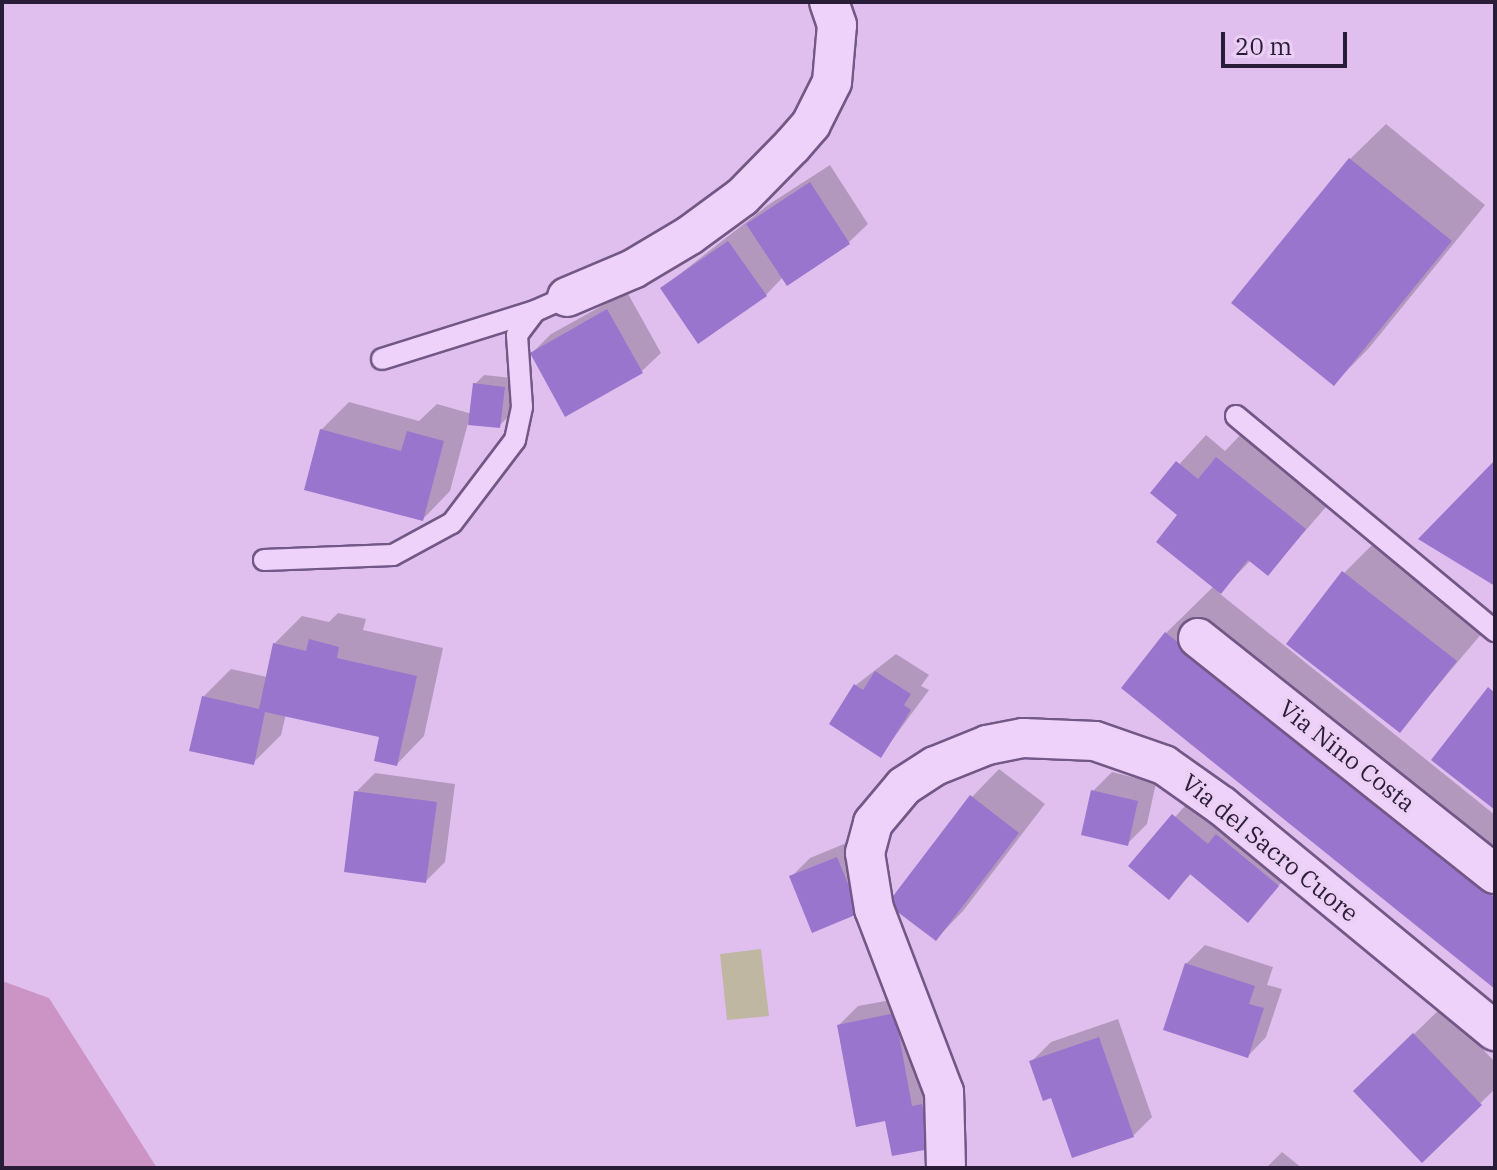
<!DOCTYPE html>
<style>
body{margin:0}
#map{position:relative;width:1497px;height:1170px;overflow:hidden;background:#e0bfee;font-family:"IBM Plex Serif",serif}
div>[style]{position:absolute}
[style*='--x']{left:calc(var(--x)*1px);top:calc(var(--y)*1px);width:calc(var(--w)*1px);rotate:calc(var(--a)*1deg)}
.green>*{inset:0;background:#cc94c5}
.water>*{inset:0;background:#c0b7a3}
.shadow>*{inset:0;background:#0003}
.building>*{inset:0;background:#9a75cd}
.roads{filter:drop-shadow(2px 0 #715887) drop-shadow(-2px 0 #715887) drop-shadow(0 2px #715887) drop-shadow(0 -2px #715887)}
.service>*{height:20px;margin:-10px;padding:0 10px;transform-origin:10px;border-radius:10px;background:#eed2f9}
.minor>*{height:38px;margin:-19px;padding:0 19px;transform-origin:19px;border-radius:19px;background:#eed2f9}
span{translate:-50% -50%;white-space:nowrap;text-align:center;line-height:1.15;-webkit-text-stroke:7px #ebcff5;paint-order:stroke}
.street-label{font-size:24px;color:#291c36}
.frame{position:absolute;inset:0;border:4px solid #291c36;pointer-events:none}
.scale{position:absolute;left:1221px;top:32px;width:126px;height:36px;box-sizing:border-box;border:4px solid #291c36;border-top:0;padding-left:10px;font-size:24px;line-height:28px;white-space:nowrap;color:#291c36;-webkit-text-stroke:6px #ebcff5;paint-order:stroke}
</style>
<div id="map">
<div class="green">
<div style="clip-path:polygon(2px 981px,49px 998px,157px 1168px,2px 1168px)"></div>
</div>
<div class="water">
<div style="clip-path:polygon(761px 949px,769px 1016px,727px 1020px,720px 954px)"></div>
</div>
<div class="shadow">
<div style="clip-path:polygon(1386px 124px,1485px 205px,1369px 348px,1334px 384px,1350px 159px)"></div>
<div style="clip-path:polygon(830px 165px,868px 224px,849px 242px,783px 277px,766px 295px,662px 288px,768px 205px)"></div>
<div style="clip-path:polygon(627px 292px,661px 353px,642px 371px,532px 353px,551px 334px)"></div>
<div style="clip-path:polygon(484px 375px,513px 378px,508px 417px,499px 426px,468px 423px,450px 491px,423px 519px,321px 430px,349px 402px,419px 421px,437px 404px,472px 414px,475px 384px)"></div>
<div style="clip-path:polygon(1245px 430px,1332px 500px,1268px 574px,1251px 560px,1219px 593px,1495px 815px,1495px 986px,1166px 633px,1214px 586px,1180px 515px,1153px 493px,1206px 435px,1225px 451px)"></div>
<div style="clip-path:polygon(1372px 545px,1483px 632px,1400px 730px,1344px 573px)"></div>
<div style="clip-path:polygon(338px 613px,366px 619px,363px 630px,443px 648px,424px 736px,397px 764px,381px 736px,286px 714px,281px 735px,253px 763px,203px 697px,231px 669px,267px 677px,274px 644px,302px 616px,329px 622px)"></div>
<div style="clip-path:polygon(896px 654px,929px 675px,921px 686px,929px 690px,881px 755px,856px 685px)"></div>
<div style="clip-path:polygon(999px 769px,1045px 804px,963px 911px,936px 939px,972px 797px)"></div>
<div style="clip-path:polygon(1112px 772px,1156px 783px,1147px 824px,1128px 843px,1093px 791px)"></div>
<div style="clip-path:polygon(375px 773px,455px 784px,445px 862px,426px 881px,356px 792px)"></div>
<div style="clip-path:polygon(1193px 797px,1296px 866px,1248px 921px,1192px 873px,1169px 897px,1131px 866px)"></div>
<div style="clip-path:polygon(856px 839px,859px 912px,791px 877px,810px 858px)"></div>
<div style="clip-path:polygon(1205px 945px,1273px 967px,1267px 985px,1282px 989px,1266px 1037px,1248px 1056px,1186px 964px)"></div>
<div style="clip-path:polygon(913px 996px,931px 1088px,929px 1147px,839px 1025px,858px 1006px)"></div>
<div style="clip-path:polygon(1442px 1007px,1495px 1062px,1495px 1089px,1422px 1160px,1383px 1064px)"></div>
<div style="clip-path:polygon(1118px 1019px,1152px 1117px,1133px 1136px,1052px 1096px,1032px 1061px,1051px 1042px)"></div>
<div style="clip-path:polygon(1282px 1152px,1302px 1168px,1266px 1168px)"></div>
</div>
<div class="building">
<div style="clip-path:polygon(1349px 158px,1452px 241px,1334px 386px,1231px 303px)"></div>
<div style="clip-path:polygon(810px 182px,850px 244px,787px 286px,746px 224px)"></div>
<div style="clip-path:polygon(728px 241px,767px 296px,698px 344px,660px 288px)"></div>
<div style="clip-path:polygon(607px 309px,643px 373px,565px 417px,530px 353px)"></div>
<div style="clip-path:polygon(473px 383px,505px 387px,500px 428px,468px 425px)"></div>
<div style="clip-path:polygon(320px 429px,401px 451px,407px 431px,444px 441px,423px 521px,304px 490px)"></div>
<div style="clip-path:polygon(1216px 457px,1306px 529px,1268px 576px,1248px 560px,1221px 594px,1156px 542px,1177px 515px,1150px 493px,1176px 461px,1198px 479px)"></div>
<div style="clip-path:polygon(1495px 460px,1495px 586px,1418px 539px)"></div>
<div style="clip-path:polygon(1342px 571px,1457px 661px,1400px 733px,1286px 644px)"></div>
<div style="clip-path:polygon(1165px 632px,1495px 898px,1495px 989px,1121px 688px)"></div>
<div style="clip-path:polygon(309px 639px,339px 647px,337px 658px,417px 676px,397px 766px,374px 761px,379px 737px,265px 712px,254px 765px,189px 751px,202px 696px,259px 709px,273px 643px,306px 651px)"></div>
<div style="clip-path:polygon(875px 671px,911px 694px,904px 705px,911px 710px,881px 758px,829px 724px,854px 684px,863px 690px)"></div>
<div style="clip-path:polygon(1488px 687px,1495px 693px,1495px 810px,1431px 760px)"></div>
<div style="clip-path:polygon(1091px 790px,1138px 801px,1128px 846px,1081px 835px)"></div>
<div style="clip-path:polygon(354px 791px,437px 802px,426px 883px,344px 872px)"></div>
<div style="clip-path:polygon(970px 795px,1019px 833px,936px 941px,887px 904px)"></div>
<div style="clip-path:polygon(1172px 814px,1208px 844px,1216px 834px,1279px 886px,1248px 923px,1190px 874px,1169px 900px,1128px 866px)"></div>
<div style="clip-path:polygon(837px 857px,860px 913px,812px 933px,789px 876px)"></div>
<div style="clip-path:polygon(1185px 963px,1255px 986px,1249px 1004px,1264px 1008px,1248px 1058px,1163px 1030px)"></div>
<div style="clip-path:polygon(895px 1013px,912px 1106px,922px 1104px,930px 1149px,892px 1156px,885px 1121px,856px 1127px,837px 1025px)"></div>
<div style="clip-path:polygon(1413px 1033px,1482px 1105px,1422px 1163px,1353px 1091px)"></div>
<div style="clip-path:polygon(1099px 1037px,1134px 1137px,1072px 1158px,1051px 1098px,1043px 1101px,1029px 1061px)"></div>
</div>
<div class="roads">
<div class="service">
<div style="--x:382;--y:359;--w:160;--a:-17.4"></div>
<div style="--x:1236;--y:416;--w:337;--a:39.7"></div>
<div style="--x:264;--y:560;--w:129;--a:-2.2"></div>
<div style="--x:393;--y:555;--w:67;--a:-28.5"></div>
<div style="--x:452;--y:523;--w:104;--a:-52.8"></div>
<div style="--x:515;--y:440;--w:34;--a:-78"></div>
<div style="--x:522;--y:407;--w:72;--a:-94"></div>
<div style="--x:517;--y:335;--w:30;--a:-53"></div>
<div style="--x:535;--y:311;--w:35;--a:-24"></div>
</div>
<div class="minor">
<div style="--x:567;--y:297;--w:72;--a:-23"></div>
<div style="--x:633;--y:269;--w:66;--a:-30.8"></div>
<div style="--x:690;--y:235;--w:64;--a:-36.2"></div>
<div style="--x:742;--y:197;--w:71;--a:-45.6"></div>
<div style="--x:792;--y:146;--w:29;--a:-49"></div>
<div style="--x:811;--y:124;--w:47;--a:-63.4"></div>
<div style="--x:832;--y:82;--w:57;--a:-85"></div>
<div style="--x:837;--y:25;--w:24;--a:-109"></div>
<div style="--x:1198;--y:638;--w:379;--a:38.5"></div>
<div style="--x:946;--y:1168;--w:76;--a:-91.5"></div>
<div style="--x:944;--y:1092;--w:196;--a:-110.9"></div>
<div style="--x:874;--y:909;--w:57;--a:-99.1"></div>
<div style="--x:865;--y:853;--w:31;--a:-75"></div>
<div style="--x:873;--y:823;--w:48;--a:-50"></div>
<div style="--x:904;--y:786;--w:37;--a:-33"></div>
<div style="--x:935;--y:766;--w:56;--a:-22"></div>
<div style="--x:987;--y:745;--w:37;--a:-11"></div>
<div style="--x:1023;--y:738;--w:72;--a:2.4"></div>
<div style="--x:1095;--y:741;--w:73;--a:19.2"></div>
<div style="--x:1164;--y:765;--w:71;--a:35.3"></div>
<div style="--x:1222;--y:806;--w:354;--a:39.5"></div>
</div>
</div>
<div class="street-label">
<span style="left:1347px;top:756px;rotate:38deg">Via Nino Costa</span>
<span style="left:1270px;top:848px;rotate:39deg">Via del Sacro Cuore</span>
</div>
<div class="frame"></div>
<div class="scale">20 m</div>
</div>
